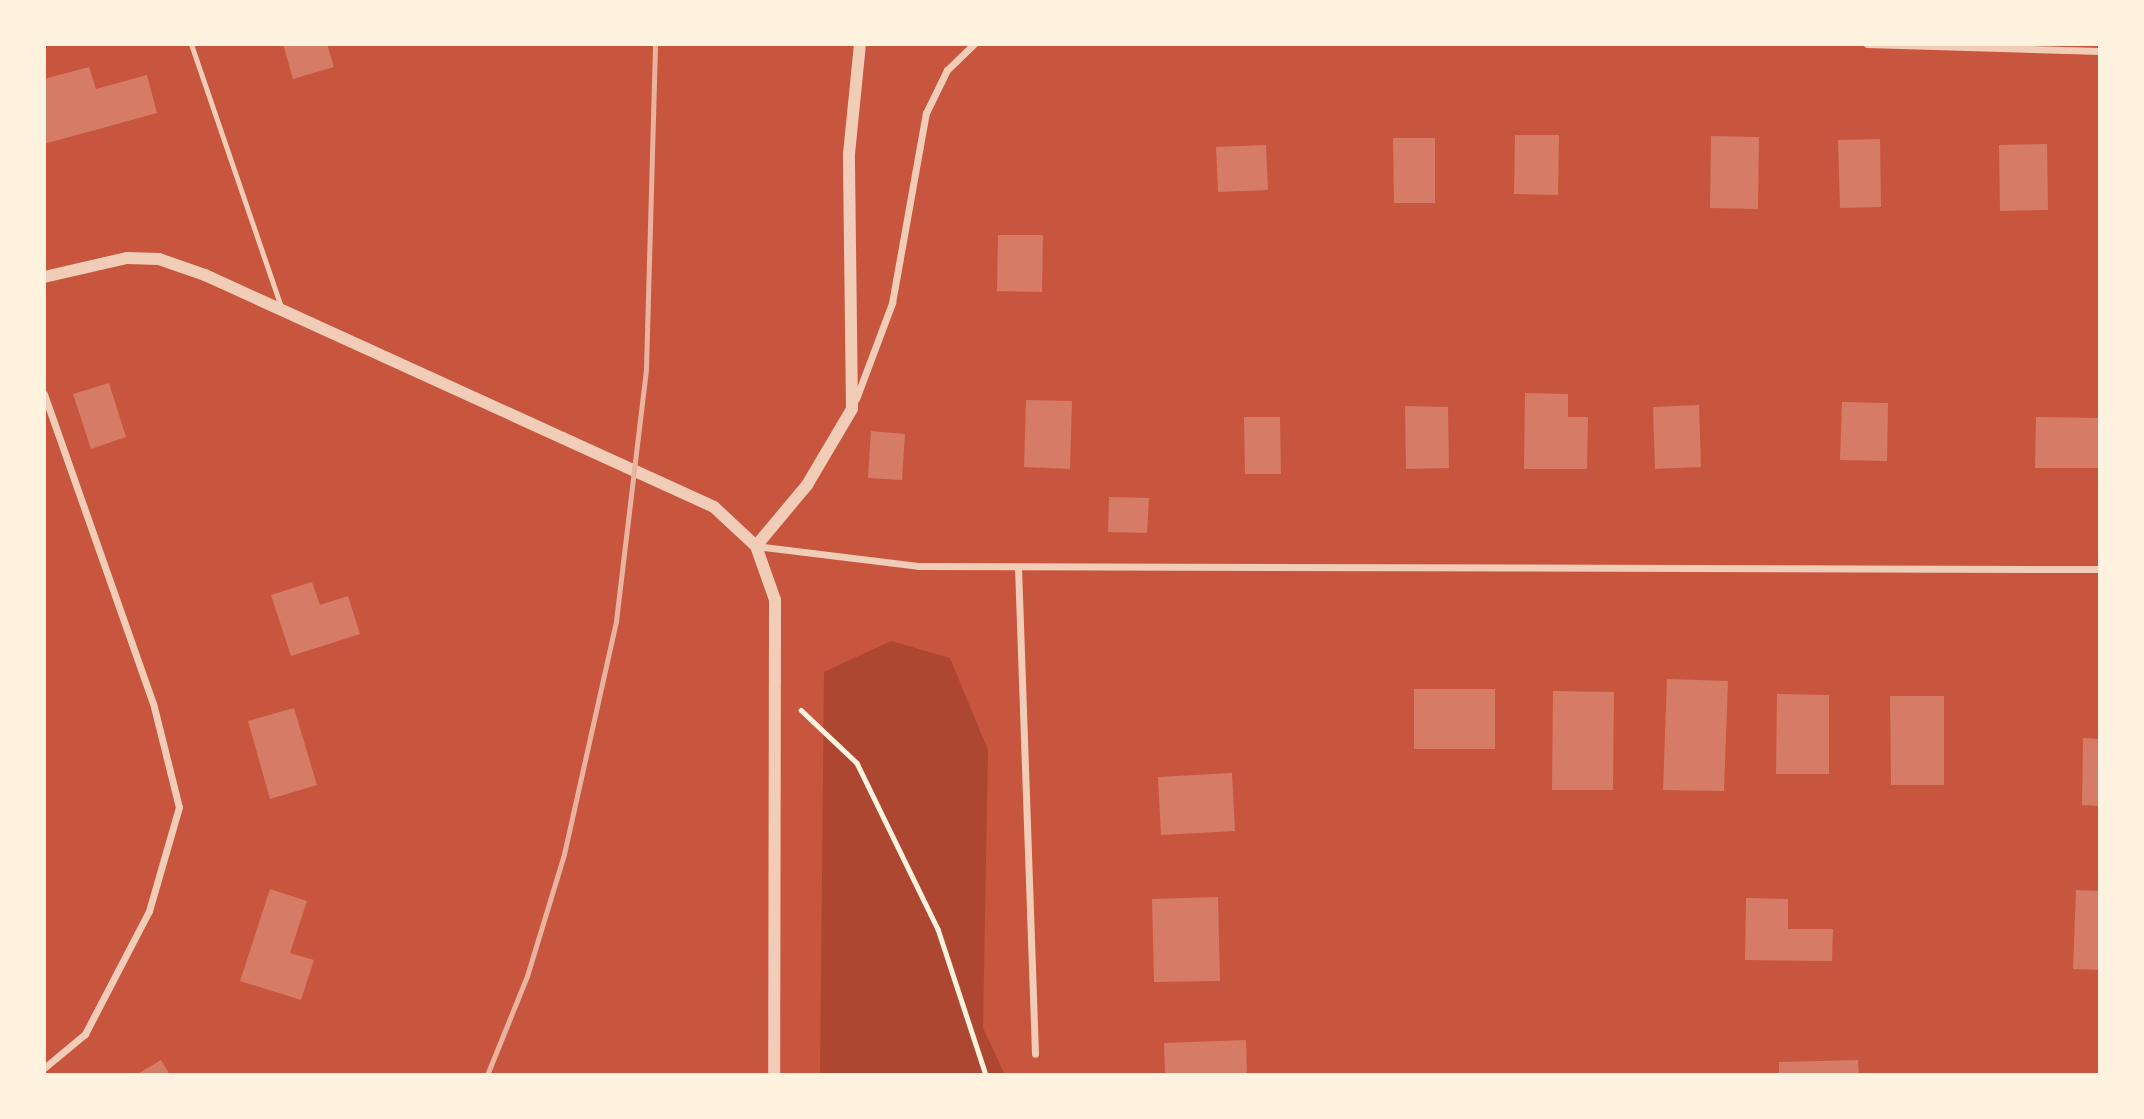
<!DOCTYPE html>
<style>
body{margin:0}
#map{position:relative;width:2144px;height:1119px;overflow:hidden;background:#c8553d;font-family:"Roboto Condensed",sans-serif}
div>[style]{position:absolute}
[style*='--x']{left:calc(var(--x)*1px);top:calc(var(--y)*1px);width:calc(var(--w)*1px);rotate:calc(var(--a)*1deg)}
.green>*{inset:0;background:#ae4732}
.building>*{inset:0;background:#d67c66}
.path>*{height:4.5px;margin:-2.25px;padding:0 2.25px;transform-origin:2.25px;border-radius:2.25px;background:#fff3e0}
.service>*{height:5px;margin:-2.5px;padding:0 2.5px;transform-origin:2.5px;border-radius:2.5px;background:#f1ccb7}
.minor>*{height:7px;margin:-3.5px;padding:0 3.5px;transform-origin:3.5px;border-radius:3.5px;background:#f1ccb7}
.tertiary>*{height:12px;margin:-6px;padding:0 6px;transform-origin:6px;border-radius:6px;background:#f1ccb7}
.rail>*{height:5px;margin:-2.5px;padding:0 2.5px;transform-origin:2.5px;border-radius:2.5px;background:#e9b49f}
span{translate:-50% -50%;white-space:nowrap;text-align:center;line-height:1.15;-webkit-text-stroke:7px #fff3e0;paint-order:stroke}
.frame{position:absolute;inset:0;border:46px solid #fff3e0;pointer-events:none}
</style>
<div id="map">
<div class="green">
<div style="clip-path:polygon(891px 641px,950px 658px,988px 750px,983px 1028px,1005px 1075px,820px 1075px,824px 672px)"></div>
</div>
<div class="building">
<div style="clip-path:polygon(283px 44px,327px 44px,334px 67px,293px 79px)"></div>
<div style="clip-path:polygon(89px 67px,96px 89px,147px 75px,157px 113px,44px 144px,44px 79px)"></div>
<div style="clip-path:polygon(1515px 135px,1559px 135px,1558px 195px,1514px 194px)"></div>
<div style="clip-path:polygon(1711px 136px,1759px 137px,1758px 209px,1710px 208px)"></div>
<div style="clip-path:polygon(1393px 138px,1435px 138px,1435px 203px,1394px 203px)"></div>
<div style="clip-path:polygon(1880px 139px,1881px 207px,1840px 208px,1838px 140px)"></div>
<div style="clip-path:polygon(2047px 144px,2048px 210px,2000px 211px,1999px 145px)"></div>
<div style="clip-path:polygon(1266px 145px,1268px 190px,1218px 192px,1216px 147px)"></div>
<div style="clip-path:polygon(998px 235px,1043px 235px,1042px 292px,997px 291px)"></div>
<div style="clip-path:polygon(109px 383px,126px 437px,91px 449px,73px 394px)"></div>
<div style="clip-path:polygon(1525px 393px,1568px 394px,1568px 417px,1588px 417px,1587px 469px,1524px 469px)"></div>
<div style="clip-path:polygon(1026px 400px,1072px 401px,1070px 469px,1024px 467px)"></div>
<div style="clip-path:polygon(1842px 402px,1888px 403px,1887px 461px,1840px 460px)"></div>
<div style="clip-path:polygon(1699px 405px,1701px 467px,1655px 469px,1653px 407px)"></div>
<div style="clip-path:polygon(1405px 406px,1448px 407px,1449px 468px,1406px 469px)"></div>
<div style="clip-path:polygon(1244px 417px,1280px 417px,1281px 474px,1245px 474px)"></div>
<div style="clip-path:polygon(2036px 417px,2100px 418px,2100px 468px,2035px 468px)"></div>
<div style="clip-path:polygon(871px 431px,905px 434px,902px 480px,868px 478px)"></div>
<div style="clip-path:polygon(1109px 497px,1149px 498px,1147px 533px,1108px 532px)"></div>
<div style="clip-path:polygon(312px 582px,320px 605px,348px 596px,360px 634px,291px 656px,271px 595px)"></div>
<div style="clip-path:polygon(1667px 679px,1728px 681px,1724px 791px,1663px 790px)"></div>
<div style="clip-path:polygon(1414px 689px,1495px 689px,1495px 749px,1414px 749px)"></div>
<div style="clip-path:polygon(1553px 691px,1614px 692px,1613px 790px,1552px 790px)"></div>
<div style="clip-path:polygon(1777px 694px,1829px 695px,1829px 774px,1776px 774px)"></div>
<div style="clip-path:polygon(1890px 696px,1944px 696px,1944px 785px,1891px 785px)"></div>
<div style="clip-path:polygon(294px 708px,317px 785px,270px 799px,248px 721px)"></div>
<div style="clip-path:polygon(2083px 738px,2100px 739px,2100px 806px,2082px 805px)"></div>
<div style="clip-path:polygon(1232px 773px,1235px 831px,1161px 835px,1158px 777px)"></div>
<div style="clip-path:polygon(270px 889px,307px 901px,290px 953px,314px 960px,301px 1000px,240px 981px)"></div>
<div style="clip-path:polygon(2076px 890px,2100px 891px,2100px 970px,2073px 969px)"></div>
<div style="clip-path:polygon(1218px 897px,1220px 981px,1154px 982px,1152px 899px)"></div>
<div style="clip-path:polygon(1746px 898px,1788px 899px,1788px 929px,1833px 929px,1832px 961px,1745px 960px)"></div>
<div style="clip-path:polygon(1246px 1040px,1247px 1075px,1165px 1075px,1164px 1043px)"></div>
<div style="clip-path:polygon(161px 1060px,170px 1075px,136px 1075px)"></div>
<div style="clip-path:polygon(1858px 1060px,1859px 1075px,1779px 1075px,1779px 1062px)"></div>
</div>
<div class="path">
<div style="--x:801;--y:710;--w:77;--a:43.4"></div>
<div style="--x:857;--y:763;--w:185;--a:64"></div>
<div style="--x:938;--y:929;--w:154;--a:71.8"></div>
</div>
<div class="service">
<div style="--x:191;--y:44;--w:275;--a:71.1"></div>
</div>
<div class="minor">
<div style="--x:1867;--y:44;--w:233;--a:1.7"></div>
<div style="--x:44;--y:394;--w:328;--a:70.6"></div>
<div style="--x:153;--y:703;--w:107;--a:76"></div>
<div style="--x:179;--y:807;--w:108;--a:106.1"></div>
<div style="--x:149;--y:911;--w:139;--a:117.5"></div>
<div style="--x:85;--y:1034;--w:53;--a:140.3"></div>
<div style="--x:856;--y:399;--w:103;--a:-69.4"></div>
<div style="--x:892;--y:303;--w:193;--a:-79.9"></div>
<div style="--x:926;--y:113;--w:48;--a:-64"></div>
<div style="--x:947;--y:70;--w:37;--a:-44"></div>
<div style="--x:756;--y:546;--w:163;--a:7"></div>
<div style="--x:918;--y:566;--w:1182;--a:0.15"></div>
<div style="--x:1018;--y:567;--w:487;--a:88"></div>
</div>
<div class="tertiary">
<div style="--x:44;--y:277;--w:85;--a:-12.9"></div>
<div style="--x:127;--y:258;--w:32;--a:2"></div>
<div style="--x:159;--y:259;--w:49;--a:19.2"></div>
<div style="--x:205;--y:275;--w:559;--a:24.5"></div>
<div style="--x:714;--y:507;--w:57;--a:42.9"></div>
<div style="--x:756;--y:546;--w:57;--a:70.6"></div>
<div style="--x:775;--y:600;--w:475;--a:90.1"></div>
<div style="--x:756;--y:546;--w:80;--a:-50.1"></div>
<div style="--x:807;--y:485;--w:88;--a:-59.4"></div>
<div style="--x:852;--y:409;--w:255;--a:-90.7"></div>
<div style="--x:849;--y:154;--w:111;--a:-84.3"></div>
</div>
<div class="rail">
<div style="--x:487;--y:1075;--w:107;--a:-68"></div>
<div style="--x:527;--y:976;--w:127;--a:-73.1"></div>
<div style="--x:564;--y:854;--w:239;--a:-77.4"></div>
<div style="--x:616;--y:621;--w:254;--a:-83.2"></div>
<div style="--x:646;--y:369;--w:325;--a:-88.4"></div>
</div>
<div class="frame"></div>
</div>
